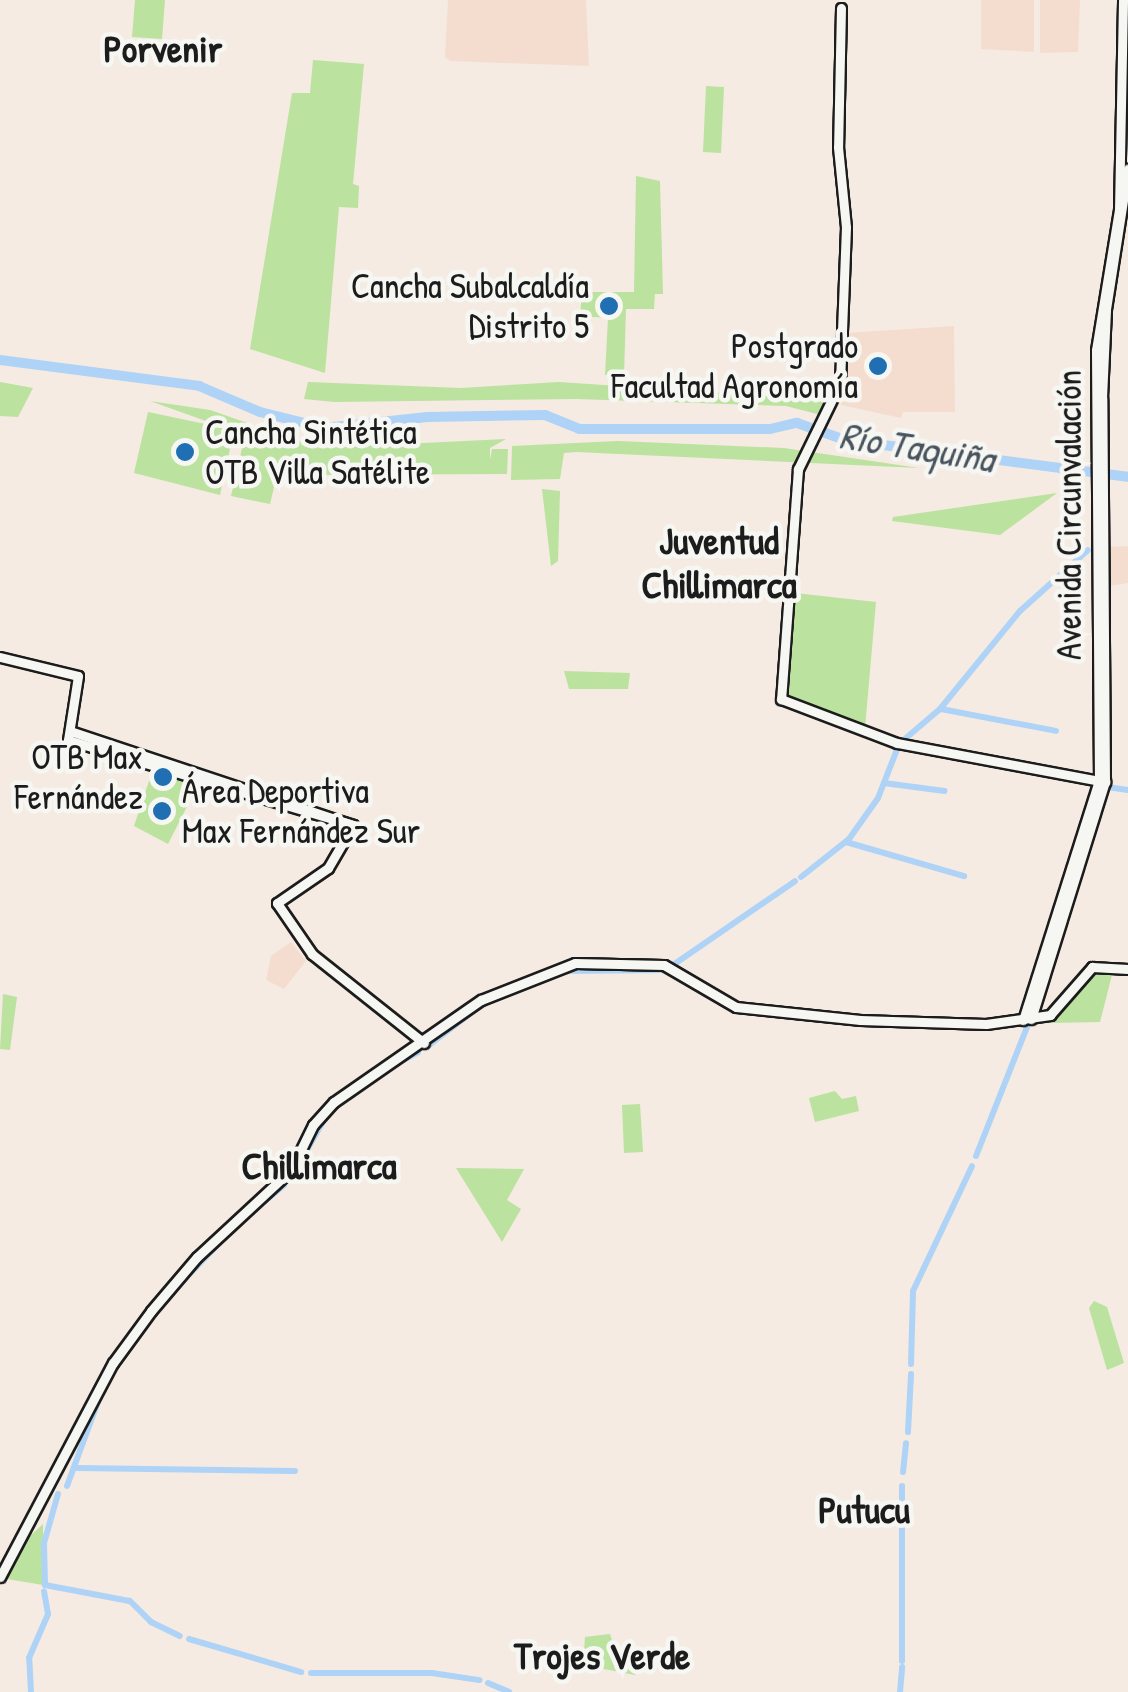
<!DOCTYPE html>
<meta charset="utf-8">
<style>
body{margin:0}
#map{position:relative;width:1128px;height:1692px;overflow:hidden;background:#f5ebe2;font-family:"Patrick Hand",sans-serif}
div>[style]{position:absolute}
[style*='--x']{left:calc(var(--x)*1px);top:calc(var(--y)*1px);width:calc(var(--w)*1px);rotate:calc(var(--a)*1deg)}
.built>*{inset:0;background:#f4ddcf}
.green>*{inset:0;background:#bbe29e}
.canal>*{height:6px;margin:-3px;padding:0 3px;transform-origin:3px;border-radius:3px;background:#aed3f7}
.river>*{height:10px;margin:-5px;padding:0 5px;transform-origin:5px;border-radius:5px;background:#aed3f7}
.roads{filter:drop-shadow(2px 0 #1c1c1c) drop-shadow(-2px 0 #1c1c1c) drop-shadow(0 2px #1c1c1c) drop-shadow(0 -2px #1c1c1c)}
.secondary>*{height:9px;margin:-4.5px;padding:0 4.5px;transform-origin:4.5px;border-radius:4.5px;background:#f6f6f2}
.dots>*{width:28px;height:28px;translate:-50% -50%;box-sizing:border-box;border:5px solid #f6f6f2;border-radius:50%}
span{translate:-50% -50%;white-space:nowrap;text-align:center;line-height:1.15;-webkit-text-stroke:9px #f6f6f2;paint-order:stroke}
.poi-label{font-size:35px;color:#1c1c1c}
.right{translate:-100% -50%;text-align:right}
.left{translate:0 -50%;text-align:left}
.street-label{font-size:35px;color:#1c1c1c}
.neighbourhood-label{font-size:38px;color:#1c1c1c;font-weight:700}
.water-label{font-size:38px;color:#48535e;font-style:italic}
</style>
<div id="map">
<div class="built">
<div style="clip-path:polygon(448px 0,586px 0,589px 66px,450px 61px,445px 57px)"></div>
<div style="clip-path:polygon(981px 0,1034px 0,1034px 52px,981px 49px)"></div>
<div style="clip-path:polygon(1040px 0,1080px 0,1078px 52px,1040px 53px)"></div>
<div style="clip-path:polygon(954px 326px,955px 412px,903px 412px,901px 418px,841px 405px,846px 333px)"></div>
<div style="clip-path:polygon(1128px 546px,1128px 583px,1109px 586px,1107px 547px)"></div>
<div style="clip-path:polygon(291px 942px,306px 961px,284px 989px,266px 980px,271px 956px)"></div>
</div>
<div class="green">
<div style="clip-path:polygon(135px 0,165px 0,162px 39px,132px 37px)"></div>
<div style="clip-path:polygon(313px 60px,364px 64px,353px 184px,359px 186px,358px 208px,339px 207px,325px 373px,250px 349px,292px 93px,310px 93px)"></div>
<div style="clip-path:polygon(706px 86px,724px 87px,721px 153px,703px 152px)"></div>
<div style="clip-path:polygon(636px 176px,660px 181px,663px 294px,655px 294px,654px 309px,626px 309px,624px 376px,605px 375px,608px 318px,580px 316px,582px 292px,634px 292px)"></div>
<div style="clip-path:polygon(0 382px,33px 388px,18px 417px,0 416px)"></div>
<div style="clip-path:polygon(308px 382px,461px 388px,559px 382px,825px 400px,821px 415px,786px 406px,576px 399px,334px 402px,304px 399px)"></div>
<div style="clip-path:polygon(150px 401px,210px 410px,320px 448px,506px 439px,490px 448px,490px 460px,492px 449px,508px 449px,507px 474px,277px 475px,270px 504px,231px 496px,245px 435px)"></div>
<div style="clip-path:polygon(148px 412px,234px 430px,220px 495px,134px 473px)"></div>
<div style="clip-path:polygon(618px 441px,784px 448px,919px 468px,576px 452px,564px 453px,560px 479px,511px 480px,512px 446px)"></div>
<div style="clip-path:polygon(542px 489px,560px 491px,558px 561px,551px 566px)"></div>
<div style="clip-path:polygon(1057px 493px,1000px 535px,892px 521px,893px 517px)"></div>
<div style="clip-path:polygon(795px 593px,876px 602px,865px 728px,786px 697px)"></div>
<div style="clip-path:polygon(564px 671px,630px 673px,628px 689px,569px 689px)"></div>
<div style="clip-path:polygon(153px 769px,199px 783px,168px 844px,134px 826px)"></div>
<div style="clip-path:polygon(1095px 971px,1113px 971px,1100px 1022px,1050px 1023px)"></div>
<div style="clip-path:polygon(3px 994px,17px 997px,10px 1050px,0 1049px)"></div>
<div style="clip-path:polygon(835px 1091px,842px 1099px,856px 1096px,859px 1111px,815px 1122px,809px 1098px)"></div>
<div style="clip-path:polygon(640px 1104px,643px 1152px,624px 1153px,622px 1105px)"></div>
<div style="clip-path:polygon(456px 1168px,524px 1169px,507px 1200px,521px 1209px,502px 1242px)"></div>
<div style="clip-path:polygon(1094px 1301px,1107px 1307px,1124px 1363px,1107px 1370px,1089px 1308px)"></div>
<div style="clip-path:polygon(43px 1524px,43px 1585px,7px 1579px,26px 1540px)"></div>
<div style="clip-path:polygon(610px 1634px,615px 1650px,645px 1656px,635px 1675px,583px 1665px,585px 1637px)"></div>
</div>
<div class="canal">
<div style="--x:1109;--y:477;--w:3;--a:-72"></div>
<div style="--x:941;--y:709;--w:117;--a:10.8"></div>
<div style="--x:906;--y:738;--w:45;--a:-40.5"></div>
<div style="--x:940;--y:709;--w:127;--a:-50.8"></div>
<div style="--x:1020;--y:611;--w:91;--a:-41.9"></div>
<div style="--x:884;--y:783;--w:61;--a:7.6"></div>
<div style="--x:1107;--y:787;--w:21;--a:8"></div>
<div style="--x:846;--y:842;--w:123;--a:16.1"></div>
<div style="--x:801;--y:877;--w:61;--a:-38.4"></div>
<div style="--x:849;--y:839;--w:50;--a:-54.7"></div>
<div style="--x:878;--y:798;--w:55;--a:-68.6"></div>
<div style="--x:673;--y:965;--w:148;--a:-34.5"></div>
<div style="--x:563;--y:971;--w:102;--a:-0.6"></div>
<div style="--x:425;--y:1048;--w:74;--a:-37.3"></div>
<div style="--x:394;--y:1065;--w:27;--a:-28"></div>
<div style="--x:976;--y:1156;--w:139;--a:-68.4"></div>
<div style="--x:291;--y:1178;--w:69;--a:-60.5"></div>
<div style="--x:252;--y:1212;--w:42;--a:-40.2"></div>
<div style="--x:178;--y:1286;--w:68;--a:-46.2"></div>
<div style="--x:911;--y:1364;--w:73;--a:-88.4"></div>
<div style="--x:913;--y:1291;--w:138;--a:-64.7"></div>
<div style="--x:908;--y:1432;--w:58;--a:-87"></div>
<div style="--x:77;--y:1468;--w:218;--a:0.8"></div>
<div style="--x:903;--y:1472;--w:29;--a:-84"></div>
<div style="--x:67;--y:1486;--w:93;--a:-69.8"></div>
<div style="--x:902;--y:1486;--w:175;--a:90"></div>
<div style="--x:58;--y:1494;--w:51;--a:105.9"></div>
<div style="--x:44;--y:1543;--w:42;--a:88.6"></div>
<div style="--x:45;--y:1585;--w:86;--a:10.7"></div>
<div style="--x:130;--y:1601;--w:30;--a:45"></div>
<div style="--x:151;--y:1622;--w:32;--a:26"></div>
<div style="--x:189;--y:1639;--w:117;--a:16.4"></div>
<div style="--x:311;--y:1673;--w:121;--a:0"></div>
<div style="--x:432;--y:1673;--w:48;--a:8.5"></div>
<div style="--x:488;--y:1683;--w:23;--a:23"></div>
<div style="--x:31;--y:1692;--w:34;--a:-93"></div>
<div style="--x:29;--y:1658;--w:48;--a:-66.6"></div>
<div style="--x:48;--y:1614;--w:23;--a:-100"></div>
<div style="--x:900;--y:1692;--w:25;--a:-85"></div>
</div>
<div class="river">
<div style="--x:0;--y:360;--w:201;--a:7.4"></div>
<div style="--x:199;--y:386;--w:66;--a:23.1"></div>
<div style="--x:260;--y:412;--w:66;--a:14"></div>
<div style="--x:324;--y:428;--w:104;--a:-6.1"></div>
<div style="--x:427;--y:417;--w:118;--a:-1"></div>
<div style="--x:545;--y:415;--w:37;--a:22"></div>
<div style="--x:579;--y:429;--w:191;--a:0"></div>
<div style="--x:770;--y:429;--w:28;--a:-13"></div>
<div style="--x:797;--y:423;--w:51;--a:19.5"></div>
<div style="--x:845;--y:440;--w:285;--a:7.4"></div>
</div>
<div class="roads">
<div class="secondary">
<div style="--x:841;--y:8;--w:139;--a:91.2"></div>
<div style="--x:838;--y:147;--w:80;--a:84.3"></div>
<div style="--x:846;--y:227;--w:156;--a:92.2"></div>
<div style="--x:840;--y:383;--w:96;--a:116"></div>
<div style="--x:798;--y:469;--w:231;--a:94.2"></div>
<div style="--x:781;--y:699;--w:124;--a:20.8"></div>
<div style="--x:897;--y:743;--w:212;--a:10.6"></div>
<div style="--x:0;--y:657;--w:80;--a:13.7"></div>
<div style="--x:78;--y:676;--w:65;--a:98.9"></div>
<div style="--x:68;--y:740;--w:297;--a:16.6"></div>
<div style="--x:70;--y:731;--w:298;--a:18.4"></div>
<div style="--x:353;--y:825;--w:50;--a:120.2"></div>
<div style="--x:328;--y:868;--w:62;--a:145.5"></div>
<div style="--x:277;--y:903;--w:62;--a:55.5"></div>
<div style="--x:312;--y:954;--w:143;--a:38.5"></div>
<div style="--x:1031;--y:1019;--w:248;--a:-72.7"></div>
<div style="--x:1105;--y:782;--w:384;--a:-90.4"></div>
<div style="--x:1102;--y:398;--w:89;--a:-87.4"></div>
<div style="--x:1106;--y:309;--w:142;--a:-81.1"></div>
<div style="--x:1023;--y:1020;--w:251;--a:-72.4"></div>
<div style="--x:1099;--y:781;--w:431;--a:-90.4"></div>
<div style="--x:1096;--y:350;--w:142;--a:-80.7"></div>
<div style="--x:1119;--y:210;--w:210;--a:-88.9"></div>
<div style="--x:0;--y:1577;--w:242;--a:-62.2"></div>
<div style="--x:113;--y:1363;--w:64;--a:-53.8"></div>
<div style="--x:151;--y:1311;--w:71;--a:-49.6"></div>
<div style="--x:197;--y:1257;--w:128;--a:-42.8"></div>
<div style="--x:291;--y:1170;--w:50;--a:-63.9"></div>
<div style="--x:313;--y:1125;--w:31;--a:-48"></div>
<div style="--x:334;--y:1102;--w:179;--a:-34.8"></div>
<div style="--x:481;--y:1000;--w:101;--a:-21.5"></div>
<div style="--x:575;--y:963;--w:89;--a:1.3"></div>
<div style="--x:664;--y:965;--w:83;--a:30.3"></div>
<div style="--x:736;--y:1007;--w:125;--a:6"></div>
<div style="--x:860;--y:1020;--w:126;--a:1.8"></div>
<div style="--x:986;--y:1024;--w:65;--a:-8"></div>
<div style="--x:1050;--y:1015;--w:64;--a:-48.8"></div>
<div style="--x:1092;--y:967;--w:36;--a:3"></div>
</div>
</div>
<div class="dots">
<div style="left:609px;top:306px;background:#1f6fb2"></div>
<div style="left:878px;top:366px;background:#1f6fb2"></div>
<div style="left:185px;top:452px;background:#1f6fb2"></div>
<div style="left:163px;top:777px;background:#1f6fb2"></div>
<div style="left:162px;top:811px;background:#1f6fb2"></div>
</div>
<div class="poi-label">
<span class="right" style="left:589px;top:306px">Cancha Subalcaldía<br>Distrito 5</span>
<span class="right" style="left:858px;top:366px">Postgrado<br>Facultad Agronomía</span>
<span class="left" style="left:205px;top:452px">Cancha Sintética<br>OTB Villa Satélite</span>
<span class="right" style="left:143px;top:777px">OTB Max<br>Fernández</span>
<span class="left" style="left:182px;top:811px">Área Deportiva<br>Max Fernández Sur</span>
</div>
<div class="street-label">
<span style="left:1069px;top:515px;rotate:-90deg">Avenida Circunvalación</span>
</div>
<div class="neighbourhood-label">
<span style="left:163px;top:49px">Porvenir</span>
<span style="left:719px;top:563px">Juventud<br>Chillimarca</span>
<span style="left:319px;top:1166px">Chillimarca</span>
<span style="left:864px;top:1510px">Putucu</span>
<span style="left:602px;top:1656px">Trojes Verde</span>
</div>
<div class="water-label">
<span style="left:917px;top:447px;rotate:9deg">Río Taquiña</span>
</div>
</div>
